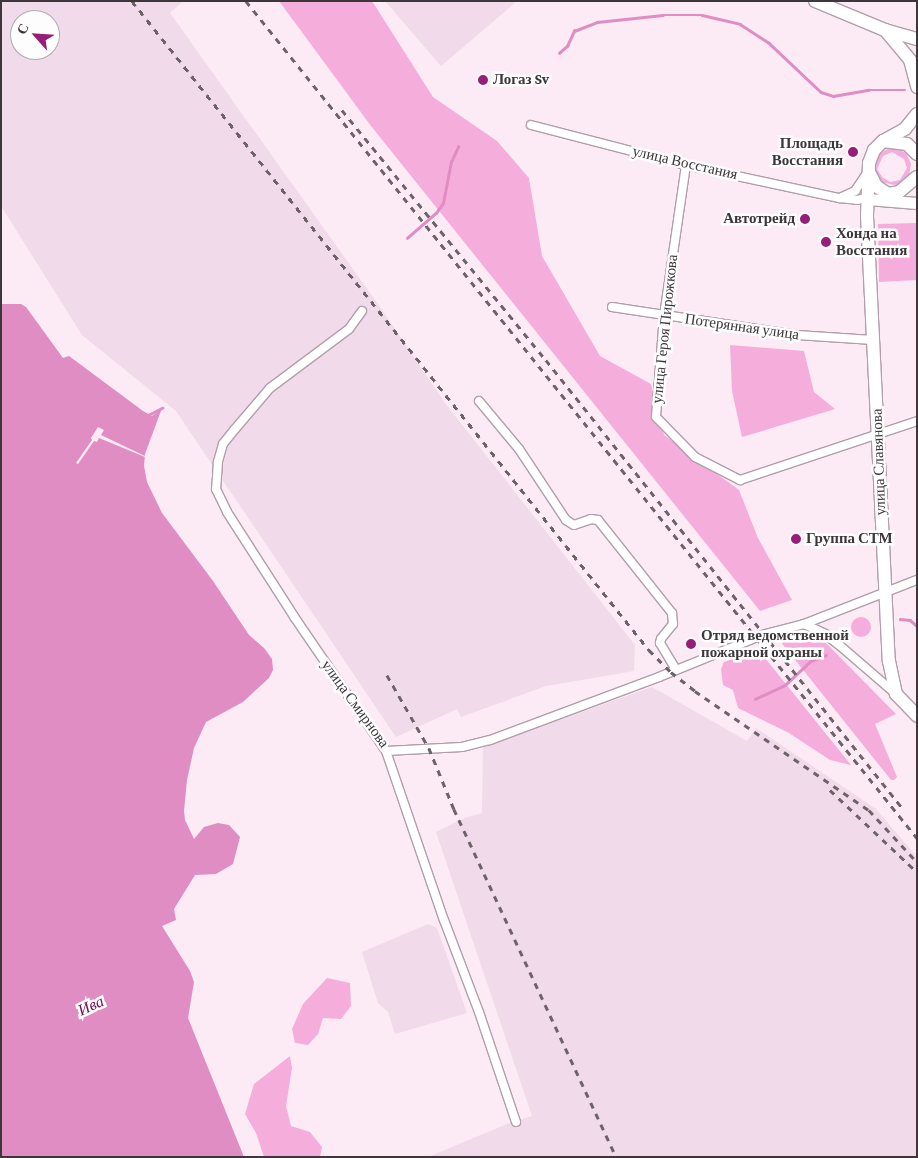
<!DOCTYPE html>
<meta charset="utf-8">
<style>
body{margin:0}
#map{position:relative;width:918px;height:1158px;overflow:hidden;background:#fceaf5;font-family:"Crimson Pro",serif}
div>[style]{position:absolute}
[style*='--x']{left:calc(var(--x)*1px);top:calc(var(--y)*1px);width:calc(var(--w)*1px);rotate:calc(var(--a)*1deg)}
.built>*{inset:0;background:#f1dae9}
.green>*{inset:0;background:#f5aedc}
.round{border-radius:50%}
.water>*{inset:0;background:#df8dc3}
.pier>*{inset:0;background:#fceaf5}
.stream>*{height:2.5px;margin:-1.25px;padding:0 1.25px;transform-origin:1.25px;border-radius:1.25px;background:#df8dc3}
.roads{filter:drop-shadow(1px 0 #b09fa9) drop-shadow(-1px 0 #b09fa9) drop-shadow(0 1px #b09fa9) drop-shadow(0 -1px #b09fa9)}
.street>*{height:8px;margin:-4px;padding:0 4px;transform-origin:4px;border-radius:4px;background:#fff}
.secondary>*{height:11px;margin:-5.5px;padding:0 5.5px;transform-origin:5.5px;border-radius:5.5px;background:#fff}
.primary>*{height:12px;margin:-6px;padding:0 6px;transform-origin:6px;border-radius:6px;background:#fff}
.rail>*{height:2.5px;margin-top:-1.25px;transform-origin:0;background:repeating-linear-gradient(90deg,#6c6268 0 6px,transparent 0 12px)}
.dots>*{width:14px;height:14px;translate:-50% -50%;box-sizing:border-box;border:2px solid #fdfdfd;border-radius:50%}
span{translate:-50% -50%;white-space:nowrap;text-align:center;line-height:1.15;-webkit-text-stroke:5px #fdfdfd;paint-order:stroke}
.poi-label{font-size:15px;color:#3d363a;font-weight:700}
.left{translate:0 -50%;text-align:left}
.right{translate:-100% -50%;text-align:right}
.street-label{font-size:15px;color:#3d363a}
.water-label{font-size:16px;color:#700d58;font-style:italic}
.frame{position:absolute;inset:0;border:2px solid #3d363a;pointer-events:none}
.north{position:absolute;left:10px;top:10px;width:50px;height:50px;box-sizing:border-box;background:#fdfdfd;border:1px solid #b0adaf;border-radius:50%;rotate:296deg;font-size:14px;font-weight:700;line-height:20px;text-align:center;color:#3d363a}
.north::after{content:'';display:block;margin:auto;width:18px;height:22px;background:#961d78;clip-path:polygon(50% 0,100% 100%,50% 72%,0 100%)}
</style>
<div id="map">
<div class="built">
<div style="clip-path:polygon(evenodd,1px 1px,183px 1px,170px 13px,380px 307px,445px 403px,635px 645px,634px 671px,546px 686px,461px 717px,457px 709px,396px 737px,176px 411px,82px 335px,1px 206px,1px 1px,20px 20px,50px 20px,50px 50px,20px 50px,20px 20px)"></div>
<div style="clip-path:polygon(385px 1px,513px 1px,515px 3px,441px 66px)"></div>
<div style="clip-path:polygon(652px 687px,747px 741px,756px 728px,876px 809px,917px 857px,917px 1157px,428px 1157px,507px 1124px,532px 1116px,436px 832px,465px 818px,482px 813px,483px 747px)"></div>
<div style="clip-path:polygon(428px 924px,437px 928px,467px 1013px,395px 1034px,388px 1012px,378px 1003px,362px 952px)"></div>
</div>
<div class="green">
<div style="clip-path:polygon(279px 1px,372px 1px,433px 97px,497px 141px,529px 178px,542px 256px,600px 356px,651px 384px,664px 435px,739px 490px,758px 538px,792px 600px,760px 611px,371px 126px)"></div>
<div style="clip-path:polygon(evenodd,889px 148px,895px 148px,906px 153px,911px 164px,909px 176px,900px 184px,894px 185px,882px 182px,875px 172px,875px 160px,878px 155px,889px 148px,892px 152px,904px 159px,907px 168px,900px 180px,890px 182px,882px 177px,877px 169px,883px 156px,892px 152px)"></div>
<div style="clip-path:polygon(917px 223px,917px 280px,879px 282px,878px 224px)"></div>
<div style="clip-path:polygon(730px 345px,804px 351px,814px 392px,835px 409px,742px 437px,732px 391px)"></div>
<div class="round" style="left:851px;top:617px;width:20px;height:20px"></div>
<div style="clip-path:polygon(805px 633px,826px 643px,896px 714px,875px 724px,897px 777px,894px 780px,891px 780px,780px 641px)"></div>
<div style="clip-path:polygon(754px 652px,765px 658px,851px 765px,830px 760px,789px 733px,738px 708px,733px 690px,723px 685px,721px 669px,724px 662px)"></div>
<div style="clip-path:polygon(327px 978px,350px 983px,351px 1006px,341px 1019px,323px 1018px,318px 1034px,308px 1045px,295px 1043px,292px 1029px,303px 1004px)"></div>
<div style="clip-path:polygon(290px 1056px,292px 1068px,286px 1106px,291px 1126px,310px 1132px,322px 1147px,320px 1157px,264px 1157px,256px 1133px,245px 1114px,254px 1084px)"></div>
</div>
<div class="water">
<div style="clip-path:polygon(1px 304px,21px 304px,26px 307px,63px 358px,69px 356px,143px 411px,152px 416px,162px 408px,145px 454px,144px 466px,147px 482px,162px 513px,213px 581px,249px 635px,264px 648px,272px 659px,273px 670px,269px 678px,243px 702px,206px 722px,194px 748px,187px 780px,184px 811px,185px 820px,194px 839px,204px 827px,218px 823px,229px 825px,240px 837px,233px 864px,216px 874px,195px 875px,174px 909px,176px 920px,162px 926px,190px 971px,194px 982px,188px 1018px,244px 1157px,1px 1157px)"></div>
</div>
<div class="pier">
<div style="clip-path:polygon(98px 427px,104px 430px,101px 435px,145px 456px,145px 457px,99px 438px,97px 442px,94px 441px,78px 464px,76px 463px,92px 440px,91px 438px)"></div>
</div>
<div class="stream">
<div style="--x:559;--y:53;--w:11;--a:-41"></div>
<div style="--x:567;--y:46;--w:17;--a:-65"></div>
<div style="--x:574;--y:31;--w:25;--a:-21"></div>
<div style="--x:597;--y:22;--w:66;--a:-6.1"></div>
<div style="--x:663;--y:15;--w:39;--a:0"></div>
<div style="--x:702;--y:15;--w:39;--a:13"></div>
<div style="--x:740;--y:24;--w:35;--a:33"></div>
<div style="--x:769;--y:43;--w:71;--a:43.3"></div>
<div style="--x:821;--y:92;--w:13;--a:18"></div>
<div style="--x:833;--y:96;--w:36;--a:-10"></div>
<div style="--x:868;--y:90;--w:37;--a:0"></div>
<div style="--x:407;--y:238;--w:38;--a:-41"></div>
<div style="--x:436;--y:213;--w:12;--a:-55"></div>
<div style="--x:443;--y:203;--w:42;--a:-79"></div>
<div style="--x:451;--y:162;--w:17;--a:-65"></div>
<div style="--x:148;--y:415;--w:16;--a:-27"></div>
<div style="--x:900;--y:619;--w:10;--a:6"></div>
<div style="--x:910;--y:620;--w:9;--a:41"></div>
<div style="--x:755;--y:699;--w:33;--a:-25"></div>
<div style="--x:785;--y:685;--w:35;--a:-43"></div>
<div style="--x:811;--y:661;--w:16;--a:-22"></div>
</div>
<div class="roads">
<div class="street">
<div style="--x:531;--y:125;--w:160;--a:14.5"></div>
<div style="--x:686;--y:165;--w:157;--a:12.2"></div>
<div style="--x:839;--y:198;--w:18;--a:6"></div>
<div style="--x:857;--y:200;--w:13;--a:-13"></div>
<div style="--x:686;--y:165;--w:152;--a:98.3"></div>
<div style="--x:664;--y:315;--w:102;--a:94.5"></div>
<div style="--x:656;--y:417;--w:56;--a:45.7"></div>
<div style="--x:695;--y:457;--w:51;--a:27.1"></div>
<div style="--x:740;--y:480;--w:187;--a:-18.4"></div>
<div style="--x:840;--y:198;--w:17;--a:-25"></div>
<div style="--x:855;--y:191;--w:22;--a:-56"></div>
<div style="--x:612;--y:307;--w:187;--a:8.6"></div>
<div style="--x:797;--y:335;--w:76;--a:3.8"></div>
<div style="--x:362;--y:311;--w:22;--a:126"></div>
<div style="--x:349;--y:329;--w:99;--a:143.2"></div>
<div style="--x:270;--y:388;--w:54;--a:130.5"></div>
<div style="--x:235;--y:429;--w:19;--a:129"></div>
<div style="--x:223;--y:444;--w:19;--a:106"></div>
<div style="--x:218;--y:462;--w:27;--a:94"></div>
<div style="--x:216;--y:489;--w:25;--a:64"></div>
<div style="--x:227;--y:512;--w:126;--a:57.3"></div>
<div style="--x:295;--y:618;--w:161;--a:55.6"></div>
<div style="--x:386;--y:751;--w:179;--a:71.1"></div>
<div style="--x:444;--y:920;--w:98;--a:69.2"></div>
<div style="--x:479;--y:1012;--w:116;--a:71.4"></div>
<div style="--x:479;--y:401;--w:62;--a:50.2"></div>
<div style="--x:519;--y:449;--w:85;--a:56.5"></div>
<div style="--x:566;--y:520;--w:9;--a:32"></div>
<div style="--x:574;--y:525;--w:18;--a:-19"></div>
<div style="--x:591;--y:519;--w:7;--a:8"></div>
<div style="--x:598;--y:520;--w:119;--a:51.5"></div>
<div style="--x:672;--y:613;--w:11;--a:85"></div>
<div style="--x:673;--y:624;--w:19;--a:129"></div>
<div style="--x:661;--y:639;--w:4;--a:104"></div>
<div style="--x:660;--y:643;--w:31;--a:59"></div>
<div style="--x:804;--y:624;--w:23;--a:25"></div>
<div style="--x:825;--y:634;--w:16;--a:38"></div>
<div style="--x:838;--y:644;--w:77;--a:40.8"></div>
<div style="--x:386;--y:751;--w:76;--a:-3"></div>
<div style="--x:462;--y:747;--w:29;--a:-14"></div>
<div style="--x:490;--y:740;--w:180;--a:-20.4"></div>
<div style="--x:659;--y:677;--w:114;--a:-22.1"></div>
<div style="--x:765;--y:634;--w:40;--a:-14.4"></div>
<div style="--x:804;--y:624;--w:121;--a:-21.3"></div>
</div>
<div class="secondary">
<div style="--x:867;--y:199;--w:50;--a:4.6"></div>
</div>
<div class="primary">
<div style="--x:815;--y:1;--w:76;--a:22.5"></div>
<div style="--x:885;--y:30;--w:33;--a:16"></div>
<div style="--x:885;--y:30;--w:39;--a:50"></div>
<div style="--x:910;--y:60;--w:28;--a:75"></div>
<div style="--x:917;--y:114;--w:19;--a:129"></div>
<div style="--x:905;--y:129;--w:25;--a:151"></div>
<div style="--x:883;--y:141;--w:13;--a:135"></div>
<div style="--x:874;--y:150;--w:14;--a:111"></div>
<div style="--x:869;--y:163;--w:53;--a:92.2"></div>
<div style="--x:867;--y:216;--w:446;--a:87.2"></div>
<div style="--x:889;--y:661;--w:34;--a:78"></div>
<div style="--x:896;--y:694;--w:30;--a:46"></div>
<div style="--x:883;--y:141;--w:24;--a:7"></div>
<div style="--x:907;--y:144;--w:14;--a:45"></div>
<div style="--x:869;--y:172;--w:16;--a:63"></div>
<div style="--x:876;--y:186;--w:14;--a:34"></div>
<div style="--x:888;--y:194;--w:11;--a:-10"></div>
<div style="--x:899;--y:192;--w:23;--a:-40"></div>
</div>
</div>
<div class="rail">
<div style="--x:132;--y:1;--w:830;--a:51.46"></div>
<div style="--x:649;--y:650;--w:31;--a:45"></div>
<div style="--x:671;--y:672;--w:31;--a:38"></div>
<div style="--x:695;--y:691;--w:211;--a:34.4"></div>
<div style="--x:869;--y:810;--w:71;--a:47.3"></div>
<div style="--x:246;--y:1;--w:1073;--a:51.28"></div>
<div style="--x:342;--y:110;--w:323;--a:50.8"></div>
<div style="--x:546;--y:360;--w:575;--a:51.5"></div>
<div style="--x:387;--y:675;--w:84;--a:60.1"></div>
<div style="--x:429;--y:748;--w:66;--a:67.7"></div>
<div style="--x:454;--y:809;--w:384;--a:65"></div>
<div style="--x:830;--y:790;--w:120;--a:43.3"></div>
</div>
<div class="dots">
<div style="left:483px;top:80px;background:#961d78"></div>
<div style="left:853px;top:152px;background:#961d78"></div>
<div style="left:805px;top:219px;background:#961d78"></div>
<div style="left:826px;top:242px;background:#961d78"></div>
<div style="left:796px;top:539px;background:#961d78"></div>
<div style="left:691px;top:644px;background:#961d78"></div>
</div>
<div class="poi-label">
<span class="left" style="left:493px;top:80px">Логаз Sv</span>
<span class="right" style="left:843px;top:152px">Площадь<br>Восстания</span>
<span class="right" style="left:795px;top:219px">Автотрейд</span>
<span class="left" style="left:836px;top:242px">Хонда на<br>Восстания</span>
<span class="left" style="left:806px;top:539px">Группа СТМ</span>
<span class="left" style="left:701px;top:644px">Отряд ведомственной<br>пожарной охраны</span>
</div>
<div class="street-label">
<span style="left:685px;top:163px;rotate:13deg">улица Восстания</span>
<span style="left:742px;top:327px;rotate:8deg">Потерянная улица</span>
<span style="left:665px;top:329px;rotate:-84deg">улица Героя Пирожкова</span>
<span style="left:879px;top:462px;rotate:-92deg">улица Славянова</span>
<span style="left:355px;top:704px;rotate:54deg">улица Смирнова</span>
</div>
<div class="water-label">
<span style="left:91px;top:1006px;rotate:-25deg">Ива</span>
</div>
<div class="frame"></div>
<div class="north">С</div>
</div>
